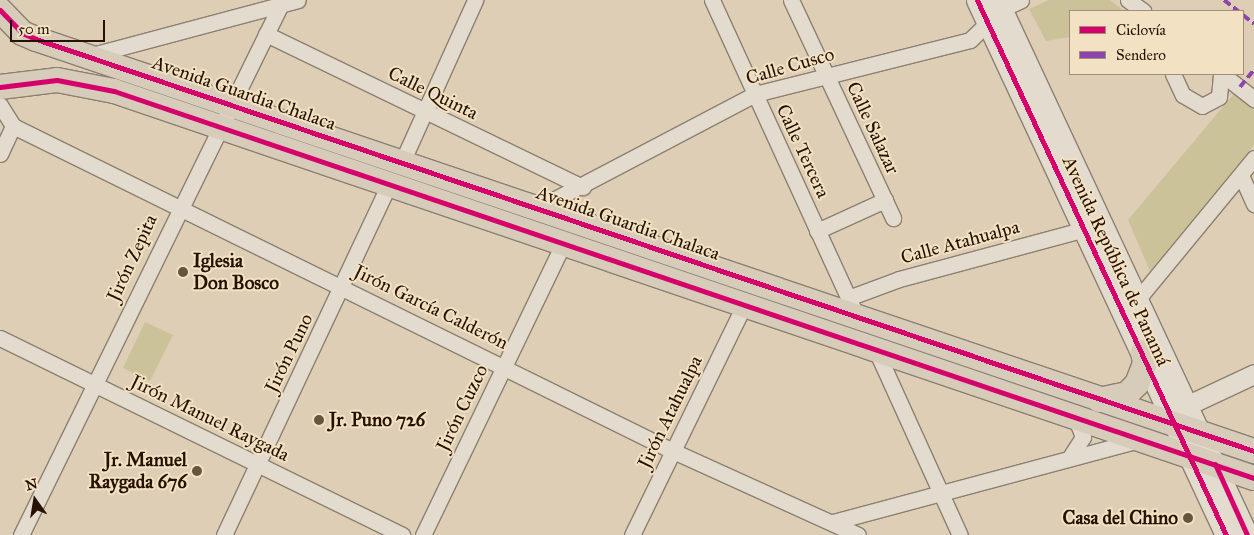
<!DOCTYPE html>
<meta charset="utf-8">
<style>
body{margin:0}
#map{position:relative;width:1254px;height:535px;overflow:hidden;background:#ddceb5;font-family:"IM FELL Great Primer",serif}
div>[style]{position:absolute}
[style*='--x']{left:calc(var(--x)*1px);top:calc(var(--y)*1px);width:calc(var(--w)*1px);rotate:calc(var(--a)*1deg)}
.green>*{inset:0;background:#ccc299}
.roads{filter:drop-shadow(1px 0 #8c8070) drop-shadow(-1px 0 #8c8070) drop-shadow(0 1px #8c8070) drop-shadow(0 -1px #8c8070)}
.minor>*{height:15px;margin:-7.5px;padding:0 7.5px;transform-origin:7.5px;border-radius:7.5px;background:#e3dbce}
.tertiary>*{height:19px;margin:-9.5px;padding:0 9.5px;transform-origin:9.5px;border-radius:9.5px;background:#e3dbce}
.secondary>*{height:21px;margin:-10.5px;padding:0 10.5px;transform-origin:10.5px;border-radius:10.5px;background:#e3dbce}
.primary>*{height:24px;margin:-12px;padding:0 12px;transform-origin:12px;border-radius:12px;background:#d7cbba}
.quiet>*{height:4px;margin-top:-2px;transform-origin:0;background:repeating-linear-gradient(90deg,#8e44ad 0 8px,transparent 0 12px)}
.cycleway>*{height:5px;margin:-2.5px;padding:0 2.5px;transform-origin:2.5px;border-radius:2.5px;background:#d6006c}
.dots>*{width:14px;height:14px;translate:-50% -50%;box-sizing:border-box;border:2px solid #f3e1c4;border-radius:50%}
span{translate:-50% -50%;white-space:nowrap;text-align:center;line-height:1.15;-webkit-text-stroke:4px #f3e1c4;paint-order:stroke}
.street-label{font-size:19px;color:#271200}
.poi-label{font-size:19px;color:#271200;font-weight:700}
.left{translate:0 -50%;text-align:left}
.right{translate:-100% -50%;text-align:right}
.legend{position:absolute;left:1069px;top:10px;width:175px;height:65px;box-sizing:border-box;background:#f3e1c4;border:1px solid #a18e76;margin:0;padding:6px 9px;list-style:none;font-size:15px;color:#271200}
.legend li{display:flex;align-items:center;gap:10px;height:25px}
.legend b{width:25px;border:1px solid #a18e76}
.north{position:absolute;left:10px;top:475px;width:50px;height:50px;-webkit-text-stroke:4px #f3e1c4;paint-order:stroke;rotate:347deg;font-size:14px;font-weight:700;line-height:20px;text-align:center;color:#271200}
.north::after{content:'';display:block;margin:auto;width:18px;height:22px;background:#271200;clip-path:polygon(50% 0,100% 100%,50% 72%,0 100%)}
.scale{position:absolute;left:10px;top:20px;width:95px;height:22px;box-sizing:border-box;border:2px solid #271200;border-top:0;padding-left:6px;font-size:15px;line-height:18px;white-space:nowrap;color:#271200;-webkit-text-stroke:4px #f3e1c4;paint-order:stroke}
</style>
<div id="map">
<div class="green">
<div style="clip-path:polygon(1049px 0,1110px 0,1124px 11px,1070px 11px,1070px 37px,1046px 41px,1029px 9px)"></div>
<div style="clip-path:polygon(1237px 90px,1254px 104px,1254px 145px,1150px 271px,1128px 220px)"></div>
<div style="clip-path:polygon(145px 322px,173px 335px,150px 381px,123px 368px)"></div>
</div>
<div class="roads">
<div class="minor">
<div style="--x:712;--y:0;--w:351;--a:65.4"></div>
<div style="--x:791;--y:0;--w:241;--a:64.9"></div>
<div style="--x:1128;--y:0;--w:19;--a:36"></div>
<div style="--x:266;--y:34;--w:352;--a:25.8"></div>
<div style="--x:88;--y:56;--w:217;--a:-14.9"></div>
<div style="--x:1173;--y:74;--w:23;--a:65"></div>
<div style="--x:1183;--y:95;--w:22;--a:30"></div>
<div style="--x:1202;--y:106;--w:19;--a:-28"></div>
<div style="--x:1219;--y:97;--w:23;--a:-85"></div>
<div style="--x:1222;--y:74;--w:41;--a:38"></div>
<div style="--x:0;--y:105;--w:25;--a:58"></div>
<div style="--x:13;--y:126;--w:736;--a:26.22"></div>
<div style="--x:673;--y:451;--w:203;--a:24.4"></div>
<div style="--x:0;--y:154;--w:31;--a:-65"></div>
<div style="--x:402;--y:162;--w:178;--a:-65.7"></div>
<div style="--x:1241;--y:175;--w:32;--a:66"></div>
<div style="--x:538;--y:208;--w:245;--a:-27.7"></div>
<div style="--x:755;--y:94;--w:222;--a:-14.1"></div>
<div style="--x:970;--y:40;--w:45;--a:-44.1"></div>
<div style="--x:1002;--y:9;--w:21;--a:-25"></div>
<div style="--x:817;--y:231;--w:75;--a:-24.5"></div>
<div style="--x:848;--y:298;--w:54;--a:-20.4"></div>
<div style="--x:899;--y:279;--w:193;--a:-15"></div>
<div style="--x:1137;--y:300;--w:184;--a:-50.5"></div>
<div style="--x:0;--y:338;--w:448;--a:26.1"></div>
<div style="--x:875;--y:348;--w:205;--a:65.6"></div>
<div style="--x:1070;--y:457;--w:24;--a:-57"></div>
<div style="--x:1083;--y:437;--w:22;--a:-111"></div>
<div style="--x:833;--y:522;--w:316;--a:-15"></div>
<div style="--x:21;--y:535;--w:596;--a:-63.91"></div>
<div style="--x:224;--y:535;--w:385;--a:-64.8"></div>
<div style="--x:423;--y:535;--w:323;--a:-64.3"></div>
<div style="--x:632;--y:535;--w:254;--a:-64"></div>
</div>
<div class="tertiary">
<div style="--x:1173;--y:412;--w:89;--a:-25.1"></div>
</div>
<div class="secondary">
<div style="--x:977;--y:0;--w:590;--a:65.04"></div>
<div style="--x:997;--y:0;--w:591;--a:64.95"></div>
</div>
<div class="primary">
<div style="--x:0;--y:10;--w:32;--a:46"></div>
<div style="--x:22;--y:33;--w:15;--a:23"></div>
<div style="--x:36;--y:39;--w:1286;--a:18.69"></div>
<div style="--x:0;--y:87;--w:57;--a:-7"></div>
<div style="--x:57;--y:80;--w:58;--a:10.9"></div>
<div style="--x:114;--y:91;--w:1204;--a:18.75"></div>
<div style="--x:1099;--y:400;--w:29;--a:-12"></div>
<div style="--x:1127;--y:394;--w:14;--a:-45"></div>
<div style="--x:1137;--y:384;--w:22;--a:-69"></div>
<div style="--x:1145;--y:363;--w:11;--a:-100"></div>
</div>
</div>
<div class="quiet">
<div style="--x:1224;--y:0;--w:18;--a:38"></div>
<div style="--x:1243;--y:15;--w:14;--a:39"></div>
<div style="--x:1240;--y:87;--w:22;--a:-51"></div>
</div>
<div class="cycleway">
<div style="--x:977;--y:0;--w:590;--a:65.04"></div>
<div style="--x:0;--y:10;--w:32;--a:46"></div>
<div style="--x:22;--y:33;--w:15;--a:23"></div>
<div style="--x:36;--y:39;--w:1286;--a:18.69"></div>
<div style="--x:0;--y:87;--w:57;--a:-7"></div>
<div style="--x:57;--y:80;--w:58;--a:10.9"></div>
<div style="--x:114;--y:91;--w:1204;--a:18.75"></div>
<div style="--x:1215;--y:464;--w:78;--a:65.7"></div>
</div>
<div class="dots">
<div style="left:183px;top:272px;background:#67543f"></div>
<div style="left:319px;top:420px;background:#67543f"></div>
<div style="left:197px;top:471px;background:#67543f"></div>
<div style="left:1188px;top:518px;background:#67543f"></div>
</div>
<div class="street-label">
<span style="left:790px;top:66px;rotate:-16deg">Calle Cusco</span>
<span style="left:244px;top:93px;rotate:19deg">Avenida Guardia Chalaca</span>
<span style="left:433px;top:93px;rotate:26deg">Calle Quinta</span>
<span style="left:873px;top:128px;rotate:65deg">Calle Salazar</span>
<span style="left:803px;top:151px;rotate:65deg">Calle Tercera</span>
<span style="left:628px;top:223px;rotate:19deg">Avenida Guardia Chalaca</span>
<span style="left:960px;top:242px;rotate:-15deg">Calle Atahualpa</span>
<span style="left:132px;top:258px;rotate:-65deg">Jirón Zepita</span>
<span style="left:1116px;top:261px;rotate:65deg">Avenida República de Panamá</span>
<span style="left:431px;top:307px;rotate:26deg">Jirón García Calderón</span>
<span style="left:289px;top:353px;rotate:-64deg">Jirón Puno</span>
<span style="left:462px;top:408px;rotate:-64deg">Jirón Cuzco</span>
<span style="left:670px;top:412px;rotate:-64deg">Jirón Atahualpa</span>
<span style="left:210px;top:418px;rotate:26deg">Jirón Manuel Raygada</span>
</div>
<div class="poi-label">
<span class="left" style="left:193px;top:272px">Iglesia<br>Don Bosco</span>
<span class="left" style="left:329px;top:420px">Jr. Puno 726</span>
<span class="right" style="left:187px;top:471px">Jr. Manuel<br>Raygada 676</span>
<span class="right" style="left:1178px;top:518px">Casa del Chino</span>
</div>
<ul class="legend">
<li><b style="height:6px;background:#d6006c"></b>Ciclovía</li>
<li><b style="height:6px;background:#8e44ad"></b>Sendero</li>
</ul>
<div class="north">N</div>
<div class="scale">50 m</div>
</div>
